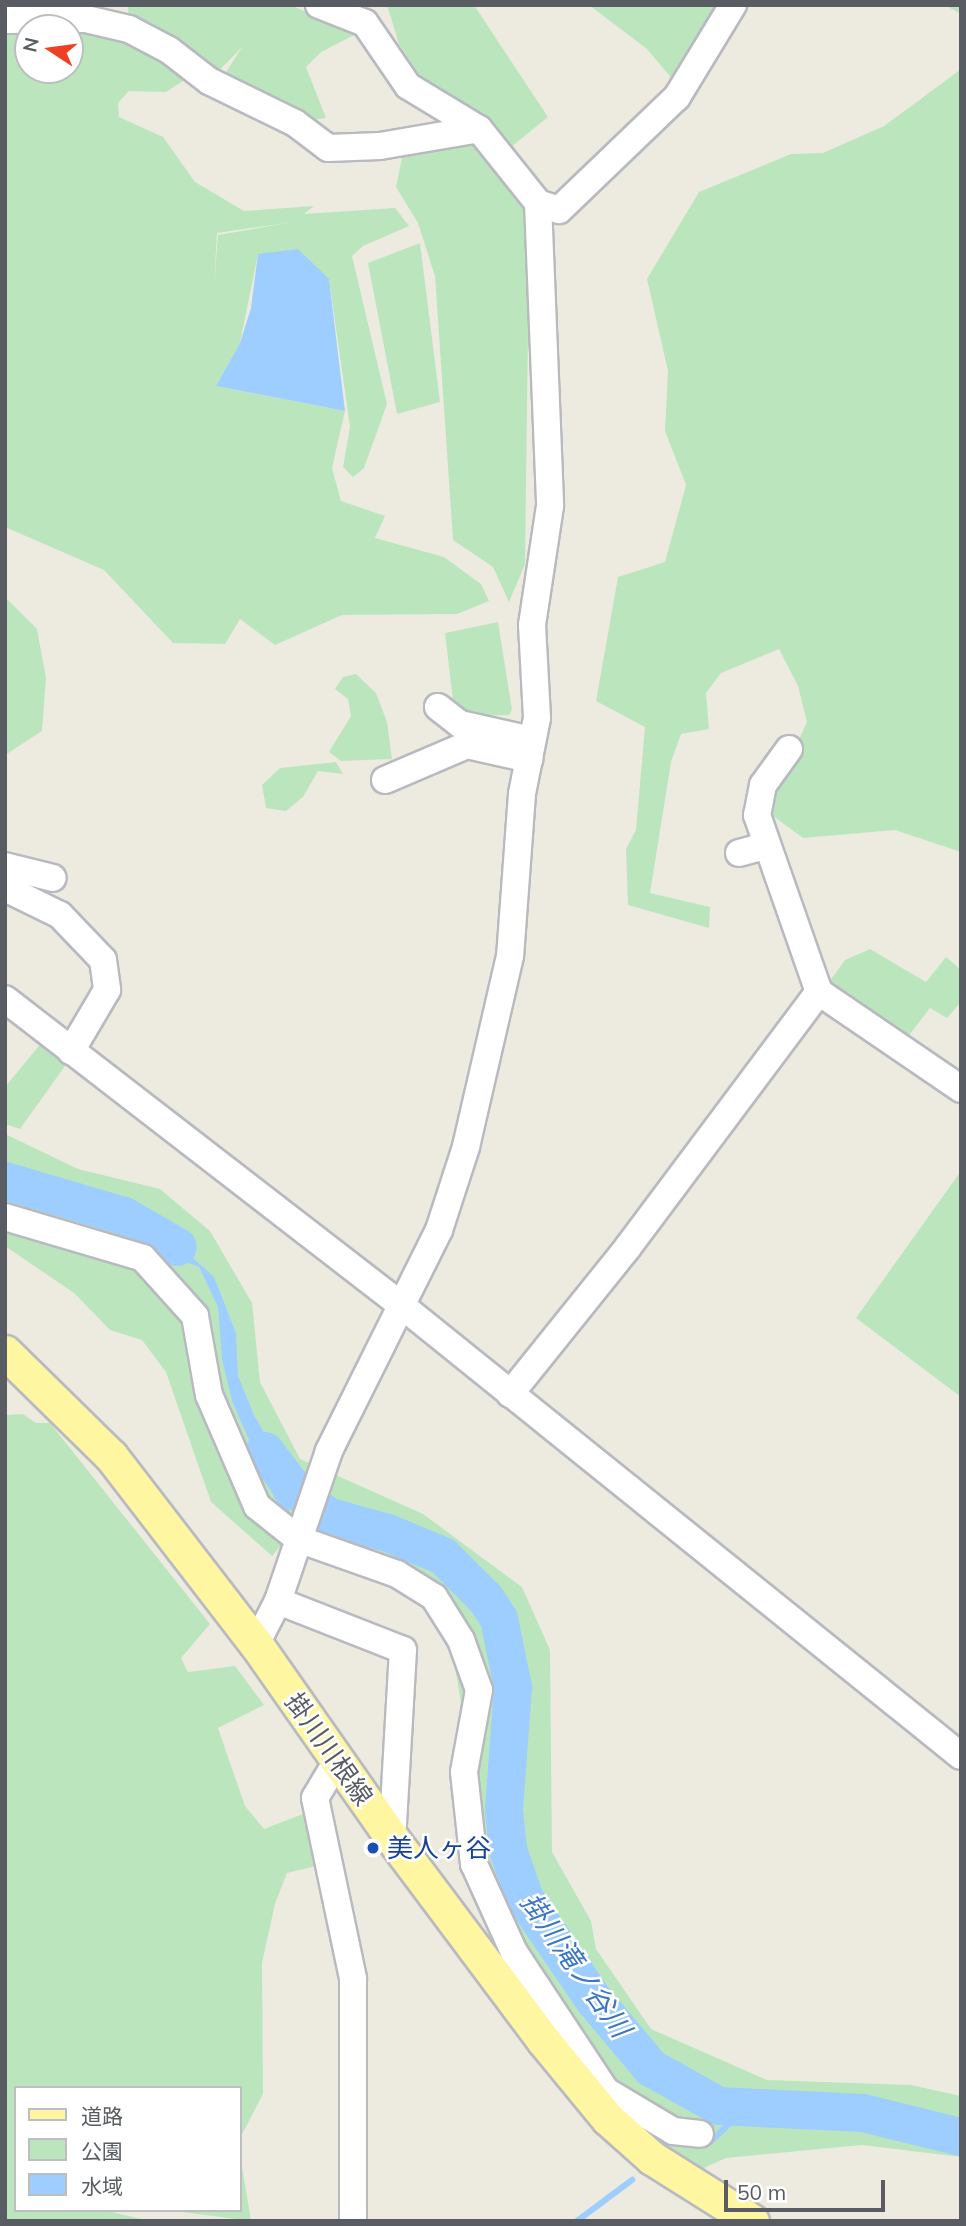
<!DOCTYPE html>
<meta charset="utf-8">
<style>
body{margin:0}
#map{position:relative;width:966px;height:2226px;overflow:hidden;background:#edebe0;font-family:Mulish,"Noto Sans JP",sans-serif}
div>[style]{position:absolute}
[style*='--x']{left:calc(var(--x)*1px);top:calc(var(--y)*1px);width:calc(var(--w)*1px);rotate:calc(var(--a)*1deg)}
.green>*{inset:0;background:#bbe6bd}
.water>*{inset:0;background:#9dceff}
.stream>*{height:6px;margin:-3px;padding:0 3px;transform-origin:3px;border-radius:3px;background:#9dceff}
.river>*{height:38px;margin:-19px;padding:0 19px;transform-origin:19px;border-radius:19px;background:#9dceff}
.roads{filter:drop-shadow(2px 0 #b8bac0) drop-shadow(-2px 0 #b8bac0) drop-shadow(0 2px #b8bac0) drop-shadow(0 -2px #b8bac0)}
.minor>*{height:26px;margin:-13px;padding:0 13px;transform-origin:13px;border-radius:13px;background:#fff}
.major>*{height:33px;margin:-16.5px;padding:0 16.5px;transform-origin:16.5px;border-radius:16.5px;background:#fff6a2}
.dots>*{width:19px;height:19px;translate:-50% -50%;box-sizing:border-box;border:4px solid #fff;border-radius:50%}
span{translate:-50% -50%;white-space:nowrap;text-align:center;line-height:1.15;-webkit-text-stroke:5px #fff;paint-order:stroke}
.street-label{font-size:26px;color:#595c62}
.transit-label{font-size:26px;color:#164399}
.left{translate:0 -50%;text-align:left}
.water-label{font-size:28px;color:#3c77c7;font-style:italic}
.frame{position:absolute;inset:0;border:7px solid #595c62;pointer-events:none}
.legend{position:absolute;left:14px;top:2086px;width:228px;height:126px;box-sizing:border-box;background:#fff;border:2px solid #bdbec0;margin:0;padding:9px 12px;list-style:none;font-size:21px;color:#595c62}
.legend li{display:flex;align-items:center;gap:14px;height:35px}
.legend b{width:35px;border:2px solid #bdbec0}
.north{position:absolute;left:14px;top:14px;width:70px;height:70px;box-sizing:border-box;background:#fff;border:2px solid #bdbec0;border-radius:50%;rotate:283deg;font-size:19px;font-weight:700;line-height:28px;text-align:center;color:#595c62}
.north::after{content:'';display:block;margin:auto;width:24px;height:32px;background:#f04023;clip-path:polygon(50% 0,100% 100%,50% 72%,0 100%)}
.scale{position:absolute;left:724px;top:2180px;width:161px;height:32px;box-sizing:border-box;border:4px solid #595c62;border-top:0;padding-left:9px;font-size:21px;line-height:24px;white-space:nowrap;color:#595c62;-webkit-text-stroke:5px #fff;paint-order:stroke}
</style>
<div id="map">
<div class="green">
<div style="clip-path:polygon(evenodd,128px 5px,291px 5px,354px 35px,321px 52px,306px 67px,326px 118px,295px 123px,223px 77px,242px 47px,209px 81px,197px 72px,166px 92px,129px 91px,118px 103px,119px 117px,163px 137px,195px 182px,244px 211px,314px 206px,304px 214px,395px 208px,409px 226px,363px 246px,352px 256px,387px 404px,364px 468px,353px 477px,343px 467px,350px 427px,329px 279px,258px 254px,240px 343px,216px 386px,345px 411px,332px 468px,341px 501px,385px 516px,375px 538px,444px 557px,481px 584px,489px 601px,457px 614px,342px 615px,275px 645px,240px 619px,225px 644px,173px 643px,104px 570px,5px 527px,5px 24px,129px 28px,128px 5px,28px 28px,70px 28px,70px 70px,28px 70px,28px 28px,128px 5px,293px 222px,218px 235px,214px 287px,217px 233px,293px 222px)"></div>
<div style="clip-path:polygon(387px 5px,474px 5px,548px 117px,511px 147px,430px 92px,399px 44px)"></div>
<div style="clip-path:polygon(589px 5px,733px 5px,679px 87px,647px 49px)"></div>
<div style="clip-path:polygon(945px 5px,961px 5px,961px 852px,895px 830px,803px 838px,773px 816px,775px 792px,807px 722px,798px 686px,779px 649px,721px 673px,706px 693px,709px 729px,681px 734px,671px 762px,650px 893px,710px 907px,709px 928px,628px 905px,626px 849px,636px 830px,645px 727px,596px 701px,618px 577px,665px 562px,686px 485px,665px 431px,668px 371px,647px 279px,699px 192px,791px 154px,823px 153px,884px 126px,960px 70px,959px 13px)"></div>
<div style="clip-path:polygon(479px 129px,524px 189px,529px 255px,525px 564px,509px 602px,493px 567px,453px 540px,435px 276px,418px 223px,396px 187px,406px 139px)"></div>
<div style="clip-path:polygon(420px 243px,440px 402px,397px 414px,368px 263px)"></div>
<div style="clip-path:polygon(5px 597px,37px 629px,46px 678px,42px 731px,5px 755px)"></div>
<div style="clip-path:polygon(498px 622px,512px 710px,509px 715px,469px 716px,453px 701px,445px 633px)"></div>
<div style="clip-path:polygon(356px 674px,376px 693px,387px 722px,392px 759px,341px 761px,329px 752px,351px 716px,348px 699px,335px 689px,343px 677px)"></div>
<div style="clip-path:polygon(336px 762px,343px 774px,318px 771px,303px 797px,286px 811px,266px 808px,262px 785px,280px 768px)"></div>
<div style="clip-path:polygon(870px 949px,926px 982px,946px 957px,961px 970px,961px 1002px,947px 1018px,930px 1008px,907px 1038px,829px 982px,845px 960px)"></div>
<div style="clip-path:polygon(43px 1041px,65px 1066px,20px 1129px,5px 1124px,5px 1087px)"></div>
<div style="clip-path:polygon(5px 1134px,78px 1169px,160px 1189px,210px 1231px,252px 1303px,260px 1382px,300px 1459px,423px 1514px,522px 1587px,550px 1650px,552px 1852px,591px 1921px,596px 1949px,651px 2029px,767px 2080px,911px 2085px,961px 2096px,961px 2157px,862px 2145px,726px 2158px,697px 2171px,632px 2117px,567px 2050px,464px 1835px,463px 1715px,448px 1625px,404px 1587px,294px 1554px,285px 1541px,272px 1556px,211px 1502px,166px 1372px,142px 1340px,110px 1330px,74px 1293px,5px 1246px)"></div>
<div style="clip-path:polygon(961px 1171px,961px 1397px,856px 1318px)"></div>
<div style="clip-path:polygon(23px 1414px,36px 1423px,50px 1423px,210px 1624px,181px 1658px,188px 1672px,235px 1666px,264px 1705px,218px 1728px,245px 1806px,264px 1829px,308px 1812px,316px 1866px,287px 1873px,275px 1904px,262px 1963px,263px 2094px,240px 2138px,240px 2088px,16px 2088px,16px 2210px,103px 2210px,150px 2221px,5px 2221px,5px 1415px)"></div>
<div style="clip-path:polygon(240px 2154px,251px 2221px,167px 2210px,240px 2210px)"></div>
</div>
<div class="water">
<div style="clip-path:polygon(298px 249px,329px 279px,345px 411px,216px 386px,240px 343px,251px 308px,258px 254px)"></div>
<div style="clip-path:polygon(45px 1195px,161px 1229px,214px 1277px,236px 1333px,238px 1376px,254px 1415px,287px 1473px,299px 1482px,288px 1514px,275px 1499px,232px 1401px,222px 1359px,218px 1307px,199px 1267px,174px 1257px,132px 1228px,57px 1204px)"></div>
</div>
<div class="stream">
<div style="--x:710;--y:2142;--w:47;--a:-43.3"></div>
<div style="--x:577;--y:2221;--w:69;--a:-36.7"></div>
</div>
<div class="river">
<div style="--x:5;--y:1181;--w:124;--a:16.4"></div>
<div style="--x:124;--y:1216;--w:62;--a:29.9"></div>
<div style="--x:265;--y:1451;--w:41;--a:52.9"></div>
<div style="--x:290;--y:1484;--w:49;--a:40.9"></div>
<div style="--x:327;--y:1516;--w:63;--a:15.6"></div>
<div style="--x:388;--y:1533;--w:60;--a:22.7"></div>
<div style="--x:443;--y:1556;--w:61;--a:45"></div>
<div style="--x:486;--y:1599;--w:24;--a:57"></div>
<div style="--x:499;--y:1619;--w:69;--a:78.4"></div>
<div style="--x:513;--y:1687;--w:123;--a:94.2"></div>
<div style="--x:504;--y:1810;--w:40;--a:84.3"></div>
<div style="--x:508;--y:1850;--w:52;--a:70.9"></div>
<div style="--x:525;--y:1899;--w:122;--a:55.7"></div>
<div style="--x:594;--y:2000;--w:89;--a:50"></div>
<div style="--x:651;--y:2068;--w:78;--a:29.2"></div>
<div style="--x:719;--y:2106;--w:144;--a:2.8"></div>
<div style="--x:863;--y:2113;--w:101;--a:13.8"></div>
</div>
<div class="roads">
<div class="minor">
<div style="--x:319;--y:5;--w:49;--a:21.4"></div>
<div style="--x:365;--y:23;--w:76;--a:55.7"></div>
<div style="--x:408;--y:86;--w:83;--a:31.2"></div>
<div style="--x:5;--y:20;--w:81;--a:-0.7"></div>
<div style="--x:86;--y:19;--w:44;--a:13.1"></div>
<div style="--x:129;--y:29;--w:45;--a:27.7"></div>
<div style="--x:169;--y:50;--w:51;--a:37.8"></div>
<div style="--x:209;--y:81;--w:96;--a:26"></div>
<div style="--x:295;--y:123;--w:41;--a:37.1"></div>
<div style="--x:328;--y:148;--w:52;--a:-2.2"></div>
<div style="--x:380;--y:146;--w:100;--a:-9.7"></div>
<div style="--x:479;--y:129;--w:95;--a:51.4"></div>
<div style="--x:538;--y:203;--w:303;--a:87.7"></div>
<div style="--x:550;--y:506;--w:120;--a:98.6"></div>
<div style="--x:532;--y:625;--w:93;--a:86.9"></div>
<div style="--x:537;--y:718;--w:77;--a:101.2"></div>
<div style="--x:522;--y:794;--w:162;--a:94.2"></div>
<div style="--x:510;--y:956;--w:196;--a:103"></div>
<div style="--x:466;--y:1147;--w:87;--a:108"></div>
<div style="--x:439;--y:1230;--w:247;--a:116.5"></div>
<div style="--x:329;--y:1451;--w:158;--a:108.8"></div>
<div style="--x:278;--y:1601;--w:48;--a:117.1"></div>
<div style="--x:538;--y:203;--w:22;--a:18"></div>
<div style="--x:559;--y:210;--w:163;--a:-43.8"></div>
<div style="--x:677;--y:97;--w:108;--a:-58.7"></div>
<div style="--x:438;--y:707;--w:28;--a:38"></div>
<div style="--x:460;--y:724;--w:73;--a:12.7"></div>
<div style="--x:789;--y:749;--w:44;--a:125.8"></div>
<div style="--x:763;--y:785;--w:31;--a:101"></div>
<div style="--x:757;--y:815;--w:188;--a:70.7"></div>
<div style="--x:385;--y:780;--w:89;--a:-23.1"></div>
<div style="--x:467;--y:745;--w:64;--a:12.7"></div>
<div style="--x:739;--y:853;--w:28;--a:-15"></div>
<div style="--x:5;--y:866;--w:49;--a:14"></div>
<div style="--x:5;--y:888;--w:61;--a:26.1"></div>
<div style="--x:60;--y:915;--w:62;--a:46.3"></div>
<div style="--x:103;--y:960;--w:30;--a:82"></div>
<div style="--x:107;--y:990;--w:71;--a:120.5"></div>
<div style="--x:5;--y:999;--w:500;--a:37.69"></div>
<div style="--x:401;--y:1305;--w:719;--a:38.85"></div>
<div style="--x:5;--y:1217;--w:144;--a:16.5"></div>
<div style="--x:143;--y:1258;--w:78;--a:48.1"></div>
<div style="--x:195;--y:1316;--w:80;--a:80"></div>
<div style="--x:209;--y:1395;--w:121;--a:66.6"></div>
<div style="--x:257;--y:1506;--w:53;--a:38.8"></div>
<div style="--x:298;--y:1539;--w:105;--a:19.5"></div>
<div style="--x:397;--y:1574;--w:44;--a:31.9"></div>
<div style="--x:434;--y:1597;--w:51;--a:57.9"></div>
<div style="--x:461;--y:1640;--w:53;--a:70.2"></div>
<div style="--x:479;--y:1690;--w:83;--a:100.4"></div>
<div style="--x:464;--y:1772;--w:93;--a:83.8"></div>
<div style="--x:474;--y:1864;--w:97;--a:65.6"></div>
<div style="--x:514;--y:1952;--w:167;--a:56.5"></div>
<div style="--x:606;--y:2091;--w:78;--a:30.8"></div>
<div style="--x:673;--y:2131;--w:27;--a:6"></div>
<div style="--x:510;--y:1394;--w:189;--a:-51.2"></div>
<div style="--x:628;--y:1247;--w:319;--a:-53.2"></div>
<div style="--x:819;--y:992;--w:172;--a:34.3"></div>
<div style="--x:278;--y:1601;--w:134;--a:21.4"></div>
<div style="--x:403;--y:1650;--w:188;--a:93.3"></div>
<div style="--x:337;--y:1761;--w:43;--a:120.7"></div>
<div style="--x:315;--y:1798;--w:185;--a:78.1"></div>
<div style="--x:353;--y:1979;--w:242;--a:90"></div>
</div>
<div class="major">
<div style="--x:5;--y:1352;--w:148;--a:44.5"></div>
<div style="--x:111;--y:1456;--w:237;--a:52.4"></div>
<div style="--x:256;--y:1644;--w:237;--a:55"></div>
<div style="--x:392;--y:1838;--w:252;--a:53.2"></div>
<div style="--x:543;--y:2040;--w:102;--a:50.6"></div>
<div style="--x:608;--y:2119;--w:59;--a:41.6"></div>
<div style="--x:652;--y:2158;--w:118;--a:32.2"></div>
</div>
</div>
<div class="dots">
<div style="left:373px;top:1848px;background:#1a4fb4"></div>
</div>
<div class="street-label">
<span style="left:329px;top:1749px;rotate:55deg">掛川川根線</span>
</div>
<div class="transit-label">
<span class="left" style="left:387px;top:1848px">美人ヶ谷</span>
</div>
<div class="water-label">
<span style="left:576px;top:1965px;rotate:55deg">掛川滝ノ谷川</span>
</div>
<div class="frame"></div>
<ul class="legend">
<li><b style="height:9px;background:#fff6a2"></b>道路</li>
<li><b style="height:19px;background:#bbe6bd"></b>公園</li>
<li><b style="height:19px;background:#9dceff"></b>水域</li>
</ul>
<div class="north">N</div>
<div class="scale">50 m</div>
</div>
